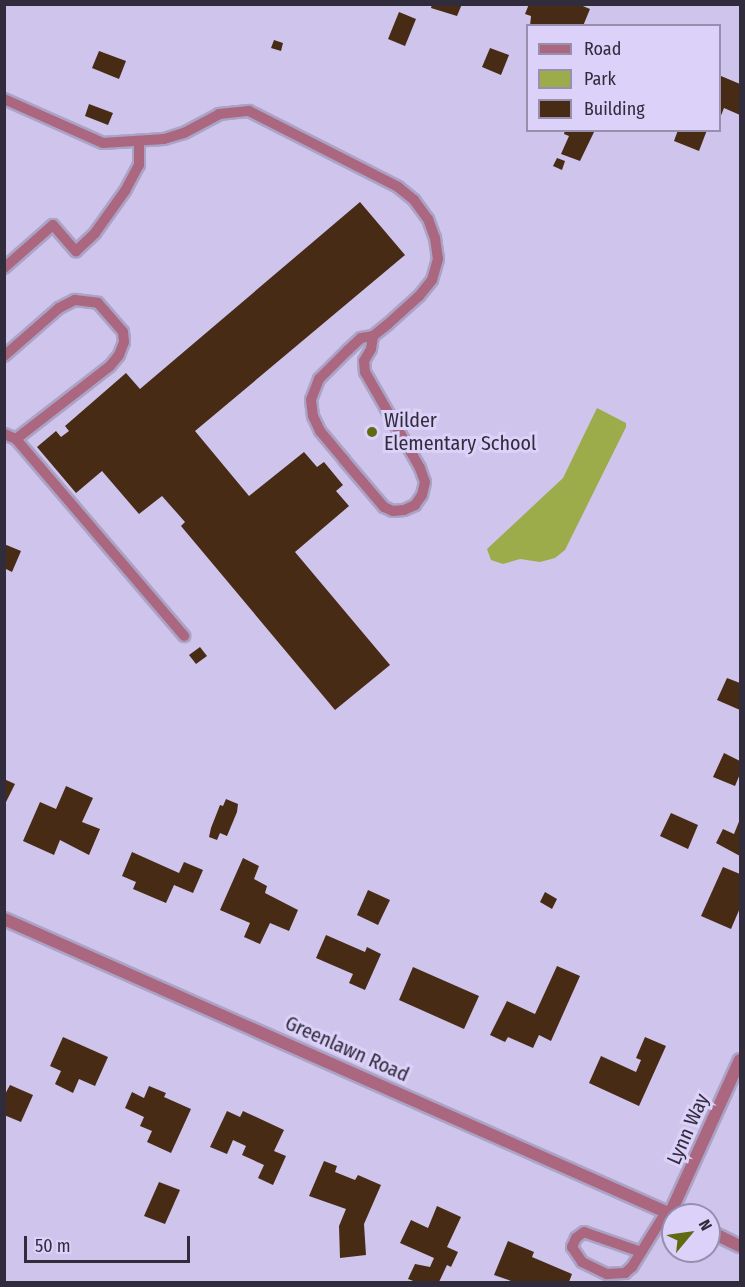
<!DOCTYPE html>
<style>
body{margin:0}
#map{position:relative;width:745px;height:1287px;overflow:hidden;background:#cec4ec;font-family:"Fira Sans Condensed",sans-serif}
div>[style]{position:absolute}
[style*='--x']{left:calc(var(--x)*1px);top:calc(var(--y)*1px);width:calc(var(--w)*1px);rotate:calc(var(--a)*1deg)}
.green>*{inset:0;background:#9dac4a}
.building>*{inset:0;background:#482b15}
.roads{filter:drop-shadow(2px 0 #aba3c5) drop-shadow(-2px 0 #aba3c5) drop-shadow(0 2px #aba3c5) drop-shadow(0 -2px #aba3c5)}
.lane>*{height:10px;margin:-5px;padding:0 5px;transform-origin:5px;border-radius:5px;background:#ab6780}
.street>*{height:12px;margin:-6px;padding:0 6px;transform-origin:6px;border-radius:6px;background:#ab6780}
.dots>*{width:16px;height:16px;translate:-50% -50%;box-sizing:border-box;border:3px solid #dbd1f9;border-radius:50%}
span{translate:-50% -50%;white-space:nowrap;text-align:center;line-height:1.15;-webkit-text-stroke:6px #dbd1f9;paint-order:stroke}
.poi-label{font-size:20px;color:#302c3b}
.left{translate:0 -50%;text-align:left}
.street-label{font-size:20px;color:#302c3b}
.frame{position:absolute;inset:0;border:6px solid #302c3b;pointer-events:none}
.legend{position:absolute;left:526px;top:24px;width:195px;height:108px;box-sizing:border-box;background:#dbd1f9;border:2px solid #978fad;margin:0;padding:8px 10px;list-style:none;font-size:18px;color:#302c3b}
.legend li{display:flex;align-items:center;gap:12px;height:30px}
.legend b{width:30px;border:2px solid #978fad}
.north{position:absolute;left:661px;top:1203px;width:60px;height:60px;box-sizing:border-box;background:#dbd1f9;border:2px solid #978fad;border-radius:50%;rotate:61deg;font-size:16px;font-weight:700;line-height:24px;text-align:center;color:#302c3b}
.north::after{content:'';display:block;margin:auto;width:21px;height:27px;background:#5f6a11;clip-path:polygon(50% 0,100% 100%,50% 72%,0 100%)}
.scale{position:absolute;left:24px;top:1236px;width:166px;height:27px;box-sizing:border-box;border:3px solid #302c3b;border-top:0;padding-left:8px;font-size:18px;line-height:21px;white-space:nowrap;color:#302c3b;-webkit-text-stroke:4px #dbd1f9;paint-order:stroke}
</style>
<div id="map">
<div class="green">
<div style="clip-path:polygon(597px 408px,626px 423px,626px 427px,565px 550px,555px 558px,540px 562px,520px 559px,503px 564px,491px 560px,487px 549px,563px 478px)"></div>
</div>
<div class="building">
<div style="clip-path:polygon(432px 4px,462px 4px,457px 16px,431px 8px)"></div>
<div style="clip-path:polygon(529px 4px,578px 4px,590px 9px,583px 26px,530px 26px,531px 16px,525px 14px)"></div>
<div style="clip-path:polygon(399px 12px,416px 19px,405px 46px,388px 39px)"></div>
<div style="clip-path:polygon(274px 40px,283px 43px,281px 51px,271px 48px)"></div>
<div style="clip-path:polygon(490px 48px,509px 55px,501px 75px,482px 67px)"></div>
<div style="clip-path:polygon(99px 51px,126px 61px,119px 79px,92px 68px)"></div>
<div style="clip-path:polygon(721px 76px,740px 84px,740px 115px,724px 108px,720px 118px)"></div>
<div style="clip-path:polygon(89px 104px,113px 113px,108px 125px,85px 116px)"></div>
<div style="clip-path:polygon(565px 130px,595px 130px,580px 161px,561px 154px,569px 136px,564px 134px)"></div>
<div style="clip-path:polygon(678px 130px,707px 130px,699px 151px,674px 141px)"></div>
<div style="clip-path:polygon(557px 158px,565px 161px,562px 170px,553px 166px)"></div>
<div style="clip-path:polygon(360px 202px,405px 255px,195px 431px,249px 496px,304px 452px,317px 467px,324px 462px,343px 485px,336px 491px,349px 506px,295px 552px,390px 665px,335px 710px,181px 526px,185px 522px,162px 496px,139px 514px,102px 471px,76px 493px,37px 447px,56px 431px,61px 437px,69px 431px,65px 426px,126px 373px,140px 389px)"></div>
<div style="clip-path:polygon(4px 544px,21px 551px,12px 572px,4px 568px)"></div>
<div style="clip-path:polygon(200px 647px,207px 656px,196px 664px,189px 655px)"></div>
<div style="clip-path:polygon(727px 678px,740px 683px,740px 710px,717px 700px)"></div>
<div style="clip-path:polygon(724px 753px,740px 761px,740px 774px,735px 786px,713px 777px)"></div>
<div style="clip-path:polygon(4px 779px,15px 784px,4px 806px)"></div>
<div style="clip-path:polygon(66px 786px,93px 798px,82px 822px,100px 829px,89px 855px,60px 840px,54px 855px,23px 841px,40px 802px,56px 809px)"></div>
<div style="clip-path:polygon(226px 799px,238px 804px,237px 812px,227px 836px,220px 833px,217px 840px,209px 837px,211px 828px,220px 805px,223px 806px)"></div>
<div style="clip-path:polygon(671px 813px,698px 825px,688px 849px,660px 836px)"></div>
<div style="clip-path:polygon(740px 819px,740px 856px,716px 843px,723px 829px,734px 834px)"></div>
<div style="clip-path:polygon(132px 852px,179px 873px,184px 862px,203px 870px,193px 893px,174px 885px,166px 903px,133px 889px,136px 882px,122px 876px)"></div>
<div style="clip-path:polygon(243px 858px,259px 866px,254px 879px,267px 886px,265px 893px,298px 910px,289px 931px,270px 923px,260px 944px,244px 937px,250px 923px,220px 910px)"></div>
<div style="clip-path:polygon(723px 867px,740px 874px,740px 908px,731px 929px,701px 916px)"></div>
<div style="clip-path:polygon(368px 890px,390px 900px,378px 925px,357px 915px)"></div>
<div style="clip-path:polygon(545px 892px,557px 899px,552px 909px,540px 902px)"></div>
<div style="clip-path:polygon(326px 935px,365px 952px,367px 947px,381px 954px,365px 990px,349px 983px,353px 974px,316px 958px)"></div>
<div style="clip-path:polygon(557px 966px,580px 976px,551px 1041px,539px 1035px,533px 1048px,508px 1037px,505px 1042px,490px 1035px,507px 1001px,535px 1014px)"></div>
<div style="clip-path:polygon(413px 967px,479px 996px,464px 1029px,399px 1000px)"></div>
<div style="clip-path:polygon(63px 1037px,108px 1057px,95px 1086px,79px 1079px,73px 1093px,55px 1084px,61px 1071px,50px 1066px)"></div>
<div style="clip-path:polygon(645px 1037px,666px 1046px,639px 1106px,589px 1083px,601px 1056px,636px 1072px,641px 1060px,636px 1058px)"></div>
<div style="clip-path:polygon(10px 1085px,33px 1095px,21px 1122px,4px 1115px,4px 1096px)"></div>
<div style="clip-path:polygon(149px 1086px,166px 1093px,164px 1097px,191px 1109px,171px 1153px,147px 1142px,152px 1131px,140px 1126px,144px 1117px,125px 1108px,132px 1092px,144px 1098px)"></div>
<div style="clip-path:polygon(227px 1111px,240px 1117px,243px 1111px,284px 1130px,274px 1151px,286px 1156px,273px 1185px,258px 1178px,264px 1165px,242px 1155px,246px 1146px,233px 1140px,227px 1154px,210px 1147px)"></div>
<div style="clip-path:polygon(324px 1161px,337px 1166px,335px 1172px,355px 1180px,358px 1175px,381px 1185px,364px 1224px,366px 1255px,340px 1258px,339px 1226px,346px 1209px,309px 1196px)"></div>
<div style="clip-path:polygon(159px 1182px,180px 1190px,165px 1224px,144px 1216px)"></div>
<div style="clip-path:polygon(437px 1206px,461px 1217px,447px 1247px,458px 1252px,451px 1267px,447px 1265px,439px 1282px,416px 1282px,408px 1279px,415px 1264px,430px 1267px,434px 1258px,400px 1243px,411px 1220px,428px 1228px)"></div>
<div style="clip-path:polygon(508px 1241px,534px 1252px,532px 1257px,572px 1274px,569px 1282px,514px 1282px,494px 1275px)"></div>
</div>
<div class="roads">
<div class="lane">
<div style="--x:4;--y:99;--w:108;--a:24"></div>
<div style="--x:103;--y:143;--w:61;--a:-3.8"></div>
<div style="--x:164;--y:139;--w:21;--a:-17"></div>
<div style="--x:184;--y:133;--w:40;--a:-28"></div>
<div style="--x:219;--y:114;--w:30;--a:-6"></div>
<div style="--x:249;--y:111;--w:167;--a:27"></div>
<div style="--x:398;--y:187;--w:21;--a:39"></div>
<div style="--x:414;--y:200;--w:24;--a:54"></div>
<div style="--x:428;--y:219;--w:20;--a:70"></div>
<div style="--x:435;--y:238;--w:21;--a:82"></div>
<div style="--x:438;--y:259;--w:22;--a:106"></div>
<div style="--x:432;--y:280;--w:21;--a:129"></div>
<div style="--x:419;--y:296;--w:42;--a:137.9"></div>
<div style="--x:388;--y:324;--w:19;--a:141"></div>
<div style="--x:373;--y:336;--w:12;--a:171"></div>
<div style="--x:361;--y:338;--w:18;--a:137"></div>
<div style="--x:348;--y:350;--w:41;--a:135"></div>
<div style="--x:319;--y:379;--w:22;--a:111"></div>
<div style="--x:311;--y:400;--w:16;--a:83"></div>
<div style="--x:313;--y:416;--w:17;--a:65"></div>
<div style="--x:320;--y:431;--w:38;--a:50"></div>
<div style="--x:344;--y:460;--w:62;--a:49.6"></div>
<div style="--x:384;--y:507;--w:10;--a:24"></div>
<div style="--x:393;--y:511;--w:11;--a:-5"></div>
<div style="--x:404;--y:510;--w:12;--a:-24"></div>
<div style="--x:415;--y:505;--w:12;--a:-55"></div>
<div style="--x:422;--y:495;--w:13;--a:-77"></div>
<div style="--x:425;--y:482;--w:15;--a:-110"></div>
<div style="--x:420;--y:468;--w:111;--a:-119.8"></div>
<div style="--x:365;--y:372;--w:11;--a:-95"></div>
<div style="--x:364;--y:361;--w:14;--a:-60"></div>
<div style="--x:371;--y:349;--w:13;--a:-81"></div>
<div style="--x:4;--y:268;--w:65;--a:-41.3"></div>
<div style="--x:53;--y:225;--w:35;--a:49"></div>
<div style="--x:76;--y:251;--w:26;--a:-43"></div>
<div style="--x:95;--y:233;--w:52;--a:-54.5"></div>
<div style="--x:125;--y:191;--w:30;--a:-62"></div>
<div style="--x:139;--y:165;--w:22;--a:-90"></div>
<div style="--x:4;--y:356;--w:73;--a:-41.1"></div>
<div style="--x:59;--y:308;--w:18;--a:-27"></div>
<div style="--x:75;--y:300;--w:23;--a:7"></div>
<div style="--x:98;--y:303;--w:38;--a:49"></div>
<div style="--x:123;--y:332;--w:10;--a:84"></div>
<div style="--x:124;--y:342;--w:14;--a:111"></div>
<div style="--x:119;--y:355;--w:14;--a:129"></div>
<div style="--x:110;--y:366;--w:119;--a:142.2"></div>
<div style="--x:16;--y:439;--w:13;--a:-157"></div>
<div style="--x:16;--y:439;--w:259;--a:49.5"></div>
<div style="--x:641;--y:1252;--w:60;--a:-160.7"></div>
<div style="--x:584;--y:1232;--w:10;--a:143"></div>
<div style="--x:576;--y:1238;--w:10;--a:114"></div>
<div style="--x:572;--y:1247;--w:18;--a:56"></div>
<div style="--x:582;--y:1262;--w:28;--a:26"></div>
<div style="--x:607;--y:1274;--w:18;--a:-3"></div>
<div style="--x:625;--y:1273;--w:9;--a:-41"></div>
<div style="--x:632;--y:1267;--w:65;--a:-58.3"></div>
</div>
<div class="street">
<div style="--x:4;--y:919;--w:732;--a:23.87"></div>
<div style="--x:670;--y:1214;--w:169;--a:-65.6"></div>
<div style="--x:709;--y:1231;--w:34;--a:26"></div>
</div>
</div>
<div class="dots">
<div style="left:372px;top:432px;background:#5f6a11"></div>
</div>
<div class="poi-label">
<span class="left" style="left:384px;top:432px">Wilder<br>Elementary School</span>
</div>
<div class="street-label">
<span style="left:347px;top:1049px;rotate:24deg">Greenlawn Road</span>
<span style="left:688px;top:1129px;rotate:-66deg">Lynn Way</span>
</div>
<div class="frame"></div>
<ul class="legend">
<li><b style="height:8px;background:#ab6780"></b>Road</li>
<li><b style="height:16px;background:#9dac4a"></b>Park</li>
<li><b style="height:16px;background:#482b15"></b>Building</li>
</ul>
<div class="north">N</div>
<div class="scale">50 m</div>
</div>
